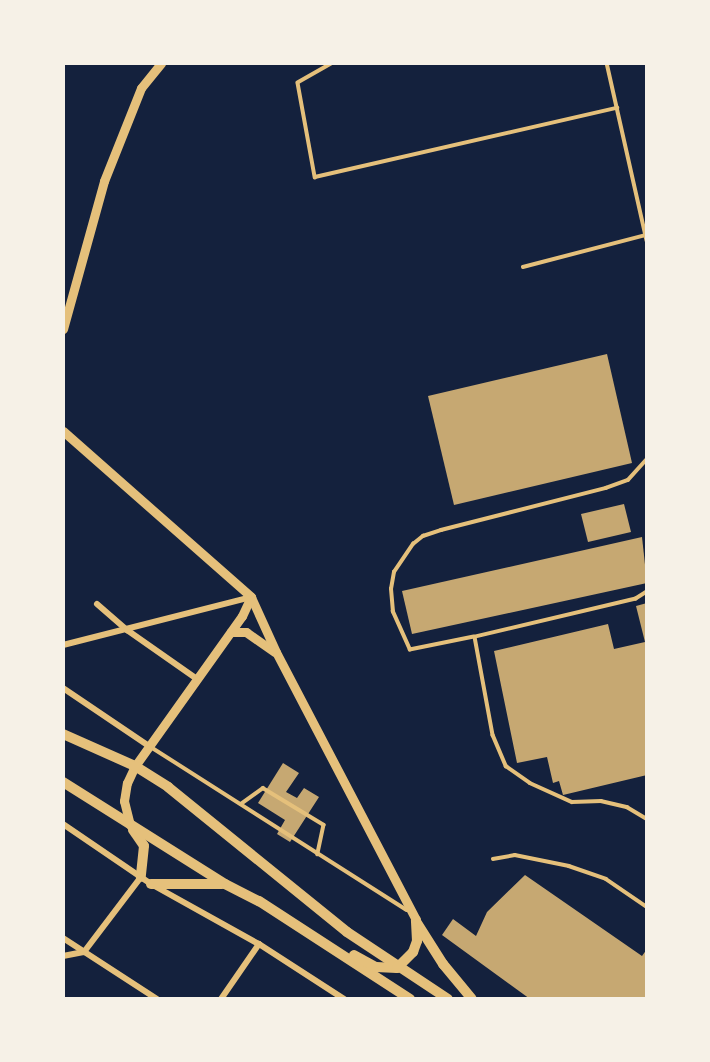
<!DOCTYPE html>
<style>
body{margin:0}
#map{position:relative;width:710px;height:1062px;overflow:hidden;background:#14213d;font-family:"Noto Serif",serif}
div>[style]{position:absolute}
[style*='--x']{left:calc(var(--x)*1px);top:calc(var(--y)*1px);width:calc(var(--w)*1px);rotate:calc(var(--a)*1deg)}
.building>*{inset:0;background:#c6a872}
.service>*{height:3.5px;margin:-1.75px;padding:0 1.75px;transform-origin:1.75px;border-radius:1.75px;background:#e5c07b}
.minor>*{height:6px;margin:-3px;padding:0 3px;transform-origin:3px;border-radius:3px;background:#e5c07b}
.secondary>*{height:9px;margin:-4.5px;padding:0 4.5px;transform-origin:4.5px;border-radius:4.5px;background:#e5c07b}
.trunk>*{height:10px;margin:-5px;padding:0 5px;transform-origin:5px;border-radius:5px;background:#e5c07b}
span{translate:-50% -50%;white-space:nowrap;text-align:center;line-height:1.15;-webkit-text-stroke:5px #f6f1e7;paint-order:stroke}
.frame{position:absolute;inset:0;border:65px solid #f6f1e7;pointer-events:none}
</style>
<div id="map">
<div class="building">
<div style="clip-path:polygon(607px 354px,632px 463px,454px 505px,428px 396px)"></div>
<div style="clip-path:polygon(624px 504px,631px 532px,588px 542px,581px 514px)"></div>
<div style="clip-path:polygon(642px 537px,647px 583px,412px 634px,402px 591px)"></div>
<div style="clip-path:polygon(647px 603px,647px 775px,563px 795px,559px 781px,553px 783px,547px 757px,517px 763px,494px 651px,608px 624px,614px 649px,645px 642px,636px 606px)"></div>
<div style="clip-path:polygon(283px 763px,299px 773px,286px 792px,297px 798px,304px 788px,319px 797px,290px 842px,277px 834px,285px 820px,258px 803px)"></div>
<div style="clip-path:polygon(525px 875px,642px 956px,647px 949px,647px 999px,530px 999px,442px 935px,453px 919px,476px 936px,487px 912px)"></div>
</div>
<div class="service">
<div style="--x:333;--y:63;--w:40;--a:150.3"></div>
<div style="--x:298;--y:83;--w:96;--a:79.7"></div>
<div style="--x:315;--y:177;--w:310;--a:-12.9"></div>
<div style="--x:607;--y:63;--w:182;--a:77.3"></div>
<div style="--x:523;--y:267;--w:127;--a:-14.6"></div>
<div style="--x:647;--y:592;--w:13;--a:148"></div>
<div style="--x:636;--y:599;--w:165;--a:166.7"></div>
<div style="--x:475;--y:637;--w:100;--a:79.6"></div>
<div style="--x:493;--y:735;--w:34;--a:67"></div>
<div style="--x:506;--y:766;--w:29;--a:35"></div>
<div style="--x:530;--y:783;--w:46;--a:24.3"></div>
<div style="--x:572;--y:802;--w:29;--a:-2"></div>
<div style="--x:601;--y:801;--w:27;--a:13"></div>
<div style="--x:627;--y:807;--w:23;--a:31"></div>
<div style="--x:474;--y:637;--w:65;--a:168.5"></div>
<div style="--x:410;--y:650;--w:42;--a:-114.1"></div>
<div style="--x:393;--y:612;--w:23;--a:-95"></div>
<div style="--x:391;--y:589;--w:17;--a:-80"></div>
<div style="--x:394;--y:572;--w:34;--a:-56"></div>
<div style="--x:413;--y:544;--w:13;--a:-39"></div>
<div style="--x:423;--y:536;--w:19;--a:-18"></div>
<div style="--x:441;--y:530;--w:170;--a:-14.3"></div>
<div style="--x:606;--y:488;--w:23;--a:-20"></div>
<div style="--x:628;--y:480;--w:28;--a:-48"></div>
<div style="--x:151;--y:747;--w:303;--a:32.5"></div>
<div style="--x:241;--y:804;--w:27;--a:-36"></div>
<div style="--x:263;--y:788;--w:71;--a:31.2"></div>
<div style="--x:324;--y:825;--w:30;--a:102"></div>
<div style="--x:493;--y:859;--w:22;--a:-10"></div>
<div style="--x:515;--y:855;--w:55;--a:11.5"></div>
<div style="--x:569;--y:866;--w:39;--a:19"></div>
<div style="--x:606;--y:879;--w:50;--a:34.3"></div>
</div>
<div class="minor">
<div style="--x:97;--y:604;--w:40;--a:41"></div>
<div style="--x:127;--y:630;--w:85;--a:35"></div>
<div style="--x:63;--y:645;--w:194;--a:-14.3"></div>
<div style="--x:63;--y:688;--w:104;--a:34"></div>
<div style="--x:63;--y:824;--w:107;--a:34.3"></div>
<div style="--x:151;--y:884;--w:124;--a:29.1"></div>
<div style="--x:259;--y:944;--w:101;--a:32.9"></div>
<div style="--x:63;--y:938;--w:112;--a:33"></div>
<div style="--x:63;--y:956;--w:21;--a:-11"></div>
<div style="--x:84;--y:952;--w:94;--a:-52.8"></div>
<div style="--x:221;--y:999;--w:67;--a:-55.4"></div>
</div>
<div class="secondary">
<div style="--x:63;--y:329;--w:154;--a:-74.5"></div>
<div style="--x:104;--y:181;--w:100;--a:-68.3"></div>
<div style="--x:141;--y:88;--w:32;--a:-51"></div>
<div style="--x:63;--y:431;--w:251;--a:41.4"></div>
<div style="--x:251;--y:597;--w:60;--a:65.6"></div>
<div style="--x:276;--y:652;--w:302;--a:62.4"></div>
<div style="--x:231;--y:632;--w:15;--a:0"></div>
<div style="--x:246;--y:632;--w:35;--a:35"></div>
<div style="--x:130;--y:825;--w:25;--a:-104"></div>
<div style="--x:124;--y:801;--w:18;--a:-81"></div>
<div style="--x:127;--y:783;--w:19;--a:-65"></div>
<div style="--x:135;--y:766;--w:184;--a:-54.5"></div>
<div style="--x:242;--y:616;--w:21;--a:-65"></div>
</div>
<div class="trunk">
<div style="--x:63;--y:734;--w:79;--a:24"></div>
<div style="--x:135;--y:766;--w:39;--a:32"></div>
<div style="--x:168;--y:787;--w:230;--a:39"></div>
<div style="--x:347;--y:932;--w:121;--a:33.6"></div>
<div style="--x:63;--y:782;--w:191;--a:32.2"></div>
<div style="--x:225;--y:884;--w:38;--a:27"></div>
<div style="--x:259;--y:901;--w:180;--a:33"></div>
<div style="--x:133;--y:830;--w:19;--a:55"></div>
<div style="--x:144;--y:846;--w:31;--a:96"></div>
<div style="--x:151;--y:884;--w:71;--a:0"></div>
<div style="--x:417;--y:923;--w:49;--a:57.6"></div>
<div style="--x:443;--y:964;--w:45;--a:50.4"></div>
<div style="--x:354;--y:955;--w:25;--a:29"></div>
<div style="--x:376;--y:967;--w:21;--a:3"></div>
<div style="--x:397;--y:968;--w:23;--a:-45"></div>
<div style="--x:413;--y:952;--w:12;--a:-70"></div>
<div style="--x:417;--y:941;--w:21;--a:-93"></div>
</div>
<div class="frame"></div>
</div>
